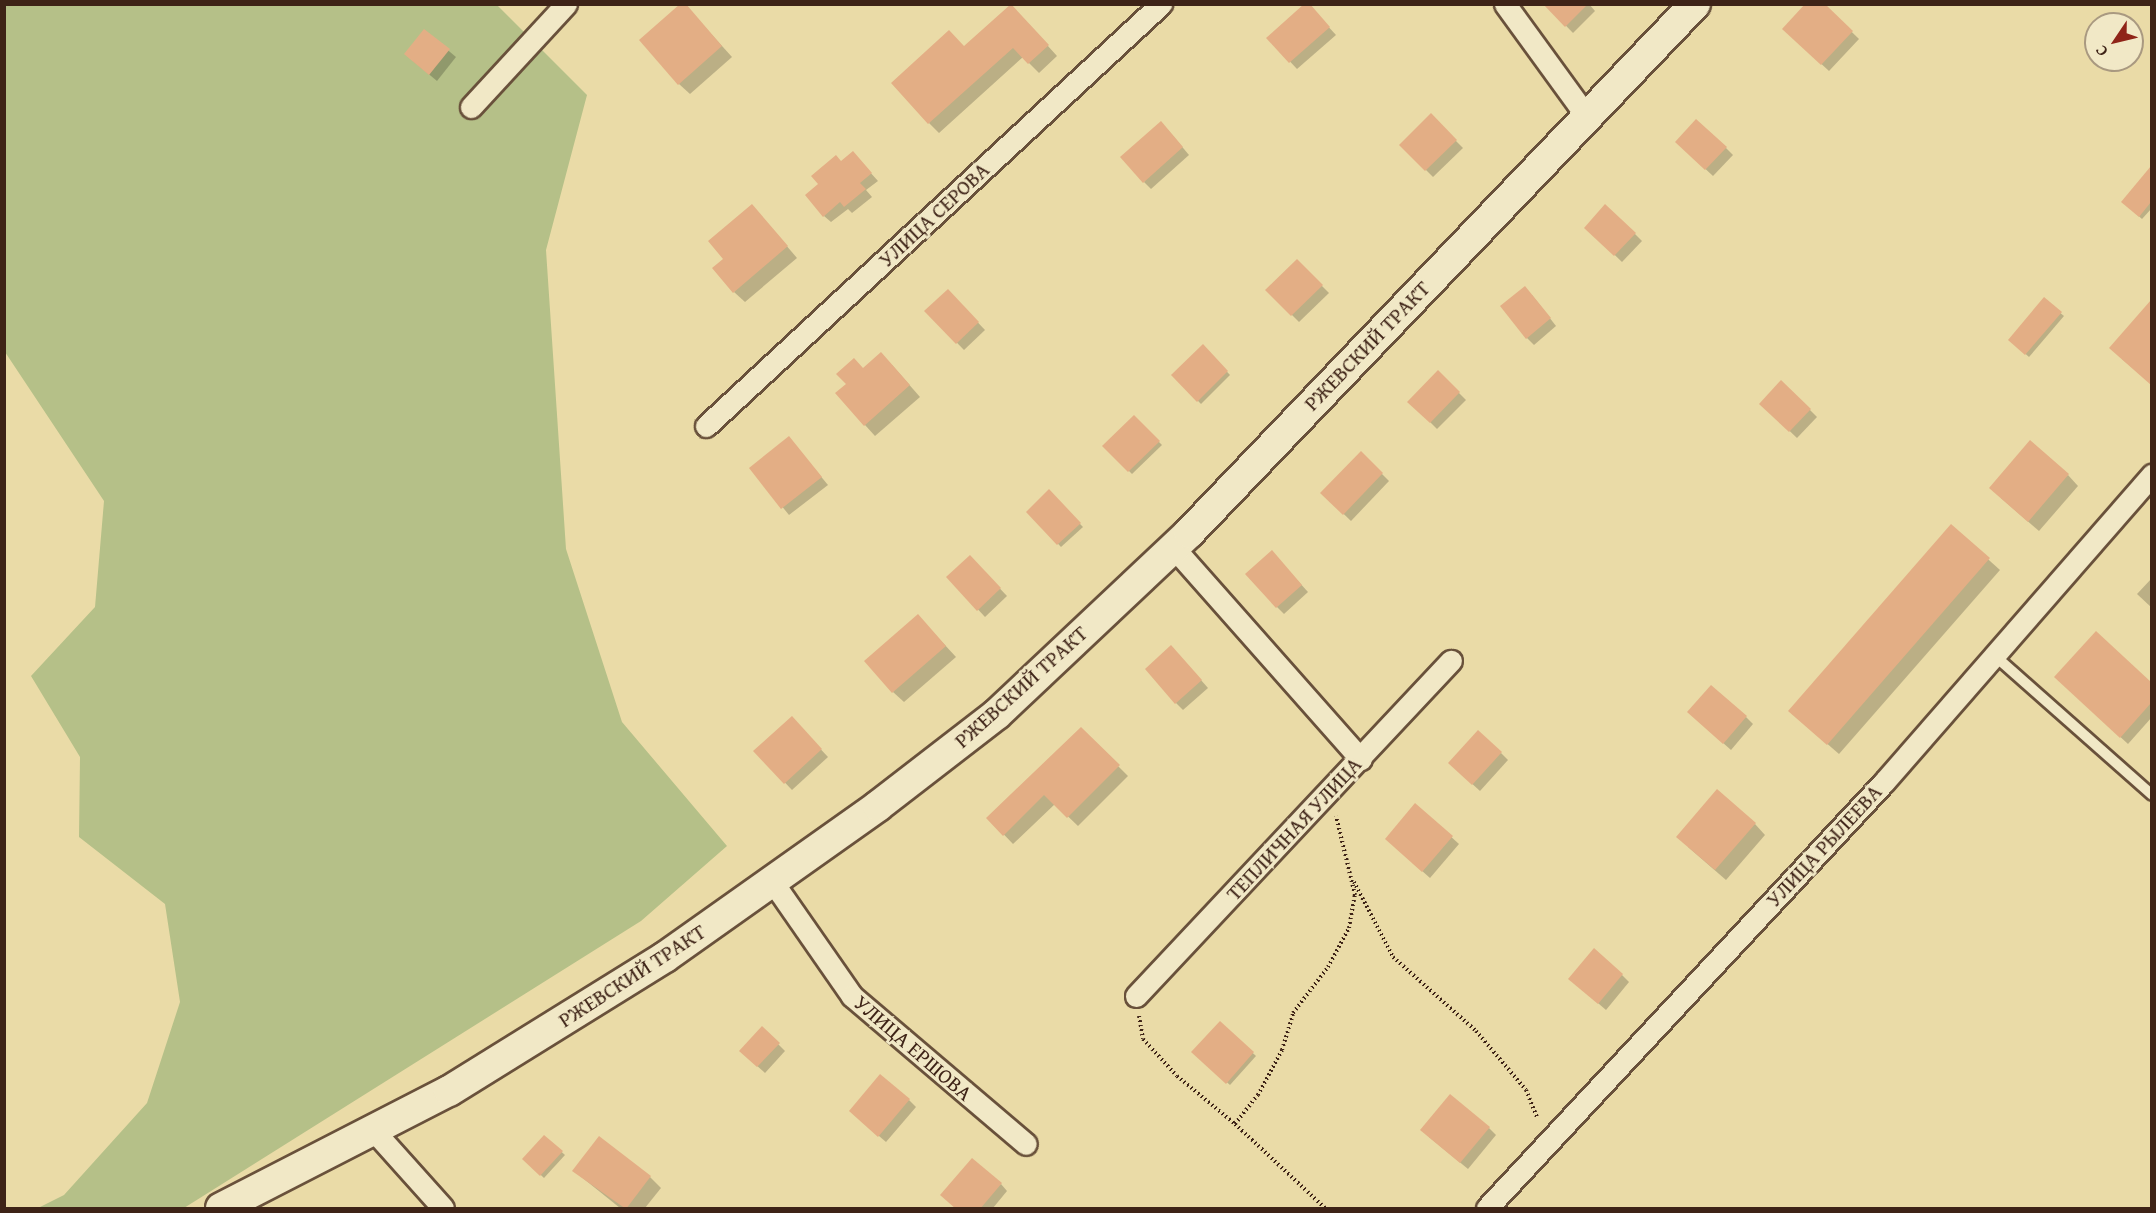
<!DOCTYPE html>
<meta charset="utf-8">
<style>
body{margin:0}
#map{position:relative;width:2156px;height:1213px;overflow:hidden;background:#eadba7;font-family:"Gentium Book Plus",serif}
div>[style]{position:absolute}
[style*='--x']{left:calc(var(--x)*1px);top:calc(var(--y)*1px);width:calc(var(--w)*1px);rotate:calc(var(--a)*1deg)}
.green>*{inset:0;background:#b5c088}
.shadow>*{inset:0;background:#0003}
.building>*{inset:0;background:#e3ae85}
.path>*{height:4px;margin-top:-2px;transform-origin:0;background:repeating-linear-gradient(90deg,#3e2317 0 1.5px,transparent 0 4.5px)}
.roads{filter:drop-shadow(2px 0 #69513b) drop-shadow(-2px 0 #69513b) drop-shadow(0 2px #69513b) drop-shadow(0 -2px #69513b)}
.service>*{height:10px;margin:-5px;padding:0 5px;transform-origin:5px;border-radius:5px;background:#f1e8c6}
.minor>*{height:21px;margin:-10.5px;padding:0 10.5px;transform-origin:10.5px;border-radius:10.5px;background:#f1e8c6}
.secondary>*{height:30px;margin:-15px;padding:0 15px;transform-origin:15px;border-radius:15px;background:#f1e8c6}
span{translate:-50% -50%;white-space:nowrap;text-align:center;line-height:1.15;-webkit-text-stroke:5px #f1e8c6;paint-order:stroke}
.street-label{font-size:21px;color:#3e2317}
.frame{position:absolute;inset:0;border:6px solid #3e2317;pointer-events:none}
.north{position:absolute;left:2084px;top:12px;width:60px;height:60px;box-sizing:border-box;background:#f1e8c6;border:2px solid #a99980;border-radius:50%;rotate:235deg;font-size:16px;font-weight:700;line-height:24px;text-align:center;color:#3e2317}
.north::after{content:'';display:block;margin:auto;width:21px;height:27px;background:#8f2418;clip-path:polygon(50% 0,100% 100%,50% 72%,0 100%)}
</style>
<div id="map">
<div class="green">
<div style="clip-path:polygon(5px 5px,497px 5px,587px 95px,546px 250px,566px 549px,622px 722px,727px 846px,641px 921px,184px 1208px,38px 1208px,64px 1195px,147px 1103px,180px 1002px,165px 904px,79px 837px,80px 757px,31px 676px,95px 607px,104px 501px,5px 352px)"></div>
</div>
<div class="shadow">
<div style="clip-path:polygon(1545px 4px,1589px 4px,1595px 11px,1573px 33px)"></div>
<div style="clip-path:polygon(1823px 4px,1859px 39px,1829px 71px,1791px 36px)"></div>
<div style="clip-path:polygon(1314px 11px,1336px 35px,1297px 69px,1268px 38px)"></div>
<div style="clip-path:polygon(694px 15px,732px 57px,690px 94px,679px 84px)"></div>
<div style="clip-path:polygon(1020px 15px,1057px 56px,1039px 73px,1023px 57px,939px 133px,929px 123px,964px 48px)"></div>
<div style="clip-path:polygon(425px 31px,456px 57px,437px 81px,413px 61px)"></div>
<div style="clip-path:polygon(1431px 116px,1463px 148px,1433px 177px,1401px 145px)"></div>
<div style="clip-path:polygon(1168px 130px,1189px 155px,1151px 189px,1144px 182px)"></div>
<div style="clip-path:polygon(1726px 148px,1733px 155px,1713px 176px,1684px 149px)"></div>
<div style="clip-path:polygon(859px 160px,878px 181px,866px 190px,872px 197px,852px 213px,848px 209px,831px 222px,824px 216px,842px 162px)"></div>
<div style="clip-path:polygon(2152px 169px,2152px 208px,2142px 219px,2123px 202px)"></div>
<div style="clip-path:polygon(762px 217px,797px 258px,745px 302px,734px 292px)"></div>
<div style="clip-path:polygon(1593px 234px,1635px 234px,1642px 241px,1622px 262px)"></div>
<div style="clip-path:polygon(1297px 261px,1329px 293px,1299px 322px,1267px 290px)"></div>
<div style="clip-path:polygon(948px 291px,985px 330px,964px 350px,926px 311px)"></div>
<div style="clip-path:polygon(1532px 295px,1556px 326px,1534px 345px,1527px 338px)"></div>
<div style="clip-path:polygon(2044px 300px,2064px 316px,2029px 357px,2010px 340px)"></div>
<div style="clip-path:polygon(2151px 303px,2152px 304px,2152px 384px,2122px 359px)"></div>
<div style="clip-path:polygon(1203px 346px,1230px 375px,1201px 404px,1173px 375px)"></div>
<div style="clip-path:polygon(892px 365px,920px 397px,875px 436px,865px 425px,863px 369px)"></div>
<div style="clip-path:polygon(1438px 372px,1466px 400px,1437px 429px,1410px 402px)"></div>
<div style="clip-path:polygon(1761px 404px,1810px 410px,1817px 417px,1797px 438px)"></div>
<div style="clip-path:polygon(1134px 417px,1162px 445px,1132px 474px,1104px 446px)"></div>
<div style="clip-path:polygon(789px 438px,828px 485px,789px 515px,751px 468px)"></div>
<div style="clip-path:polygon(1361px 453px,1389px 481px,1351px 521px,1322px 493px)"></div>
<div style="clip-path:polygon(2068px 475px,2078px 486px,2039px 531px,2001px 498px)"></div>
<div style="clip-path:polygon(1049px 492px,1083px 527px,1061px 547px,1028px 512px)"></div>
<div style="clip-path:polygon(1951px 526px,2000px 570px,1839px 754px,1801px 721px)"></div>
<div style="clip-path:polygon(970px 557px,1007px 596px,985px 617px,948px 577px)"></div>
<div style="clip-path:polygon(1278px 559px,1308px 592px,1284px 614px,1277px 607px)"></div>
<div style="clip-path:polygon(2152px 578px,2152px 608px,2137px 594px)"></div>
<div style="clip-path:polygon(918px 616px,956px 657px,904px 702px,893px 692px)"></div>
<div style="clip-path:polygon(2096px 633px,2152px 684px,2152px 717px,2128px 744px,2063px 684px)"></div>
<div style="clip-path:polygon(1178px 654px,1208px 688px,1183px 710px,1176px 703px)"></div>
<div style="clip-path:polygon(1746px 717px,1753px 724px,1731px 750px,1696px 719px)"></div>
<div style="clip-path:polygon(798px 725px,828px 757px,792px 790px,755px 751px)"></div>
<div style="clip-path:polygon(1081px 729px,1128px 776px,1078px 826px,1055px 804px,1013px 844px,988px 818px)"></div>
<div style="clip-path:polygon(1501px 753px,1508px 760px,1480px 791px,1457px 770px)"></div>
<div style="clip-path:polygon(1416px 805px,1459px 844px,1430px 878px,1394px 846px)"></div>
<div style="clip-path:polygon(1755px 824px,1765px 835px,1726px 880px,1688px 847px)"></div>
<div style="clip-path:polygon(1622px 975px,1629px 982px,1606px 1010px,1570px 979px)"></div>
<div style="clip-path:polygon(1220px 1023px,1256px 1056px,1230px 1085px,1193px 1052px)"></div>
<div style="clip-path:polygon(762px 1028px,785px 1051px,765px 1073px,748px 1058px)"></div>
<div style="clip-path:polygon(909px 1100px,916px 1107px,886px 1142px,858px 1118px)"></div>
<div style="clip-path:polygon(1489px 1128px,1496px 1135px,1468px 1169px,1429px 1137px)"></div>
<div style="clip-path:polygon(545px 1137px,565px 1155px,544px 1178px,524px 1159px)"></div>
<div style="clip-path:polygon(574px 1171px,650px 1177px,661px 1188px,645px 1208px,620px 1208px)"></div>
<div style="clip-path:polygon(1001px 1184px,1007px 1191px,993px 1208px,957px 1208px)"></div>
</div>
<div class="building">
<div style="clip-path:polygon(680px 4px,686px 4px,722px 46px,678px 85px,639px 40px)"></div>
<div style="clip-path:polygon(1011px 4px,1049px 45px,1028px 64px,1013px 48px,928px 124px,891px 83px,949px 30px,964px 46px)"></div>
<div style="clip-path:polygon(1304px 4px,1310px 4px,1330px 27px,1289px 63px,1266px 38px)"></div>
<div style="clip-path:polygon(1543px 4px,1588px 4px,1565px 27px)"></div>
<div style="clip-path:polygon(1805px 4px,1825px 4px,1853px 31px,1821px 65px,1782px 29px)"></div>
<div style="clip-path:polygon(424px 29px,450px 49px,429px 75px,404px 54px)"></div>
<div style="clip-path:polygon(1431px 113px,1457px 140px,1425px 171px,1399px 145px)"></div>
<div style="clip-path:polygon(1696px 119px,1727px 147px,1705px 170px,1675px 142px)"></div>
<div style="clip-path:polygon(1161px 121px,1183px 147px,1143px 183px,1120px 157px)"></div>
<div style="clip-path:polygon(853px 151px,872px 173px,860px 183px,866px 189px,844px 207px,840px 202px,823px 217px,805px 195px,818px 184px,811px 176px,836px 155px,841px 161px)"></div>
<div style="clip-path:polygon(2151px 166px,2151px 202px,2139px 217px,2121px 202px)"></div>
<div style="clip-path:polygon(752px 204px,788px 246px,733px 293px,712px 268px,723px 259px,708px 241px)"></div>
<div style="clip-path:polygon(1605px 204px,1636px 233px,1614px 256px,1584px 228px)"></div>
<div style="clip-path:polygon(1297px 259px,1323px 285px,1291px 316px,1265px 290px)"></div>
<div style="clip-path:polygon(1525px 286px,1551px 318px,1526px 339px,1500px 306px)"></div>
<div style="clip-path:polygon(948px 289px,979px 322px,956px 344px,924px 311px)"></div>
<div style="clip-path:polygon(2044px 297px,2062px 312px,2025px 355px,2008px 340px)"></div>
<div style="clip-path:polygon(2151px 300px,2151px 385px,2109px 348px)"></div>
<div style="clip-path:polygon(1203px 344px,1228px 371px,1197px 402px,1171px 375px)"></div>
<div style="clip-path:polygon(881px 352px,910px 385px,864px 426px,835px 393px,846px 384px,836px 374px,854px 358px,863px 368px)"></div>
<div style="clip-path:polygon(1438px 370px,1460px 392px,1430px 423px,1407px 402px)"></div>
<div style="clip-path:polygon(1781px 380px,1811px 409px,1789px 432px,1759px 404px)"></div>
<div style="clip-path:polygon(1134px 415px,1160px 441px,1128px 472px,1102px 446px)"></div>
<div style="clip-path:polygon(789px 436px,822px 477px,781px 509px,749px 468px)"></div>
<div style="clip-path:polygon(2030px 440px,2069px 474px,2028px 522px,1989px 488px)"></div>
<div style="clip-path:polygon(1361px 451px,1383px 473px,1343px 515px,1320px 493px)"></div>
<div style="clip-path:polygon(1049px 489px,1081px 523px,1057px 545px,1026px 512px)"></div>
<div style="clip-path:polygon(1951px 524px,1990px 558px,1827px 745px,1788px 711px)"></div>
<div style="clip-path:polygon(1272px 550px,1302px 585px,1276px 608px,1245px 574px)"></div>
<div style="clip-path:polygon(970px 555px,1001px 588px,977px 611px,946px 577px)"></div>
<div style="clip-path:polygon(918px 614px,946px 646px,892px 693px,864px 661px)"></div>
<div style="clip-path:polygon(2096px 631px,2151px 682px,2151px 703px,2120px 738px,2054px 677px)"></div>
<div style="clip-path:polygon(1171px 645px,1202px 680px,1175px 704px,1145px 669px)"></div>
<div style="clip-path:polygon(1711px 685px,1747px 716px,1723px 744px,1687px 712px)"></div>
<div style="clip-path:polygon(792px 716px,822px 749px,784px 784px,753px 751px)"></div>
<div style="clip-path:polygon(1081px 727px,1120px 765px,1067px 818px,1044px 795px,1003px 836px,986px 818px)"></div>
<div style="clip-path:polygon(1478px 730px,1502px 752px,1472px 785px,1448px 763px)"></div>
<div style="clip-path:polygon(1717px 789px,1756px 823px,1715px 870px,1676px 837px)"></div>
<div style="clip-path:polygon(1415px 803px,1453px 836px,1422px 872px,1385px 839px)"></div>
<div style="clip-path:polygon(1594px 948px,1623px 974px,1598px 1004px,1568px 979px)"></div>
<div style="clip-path:polygon(1220px 1021px,1254px 1052px,1226px 1084px,1191px 1052px)"></div>
<div style="clip-path:polygon(762px 1026px,780px 1043px,757px 1067px,739px 1051px)"></div>
<div style="clip-path:polygon(880px 1074px,910px 1099px,878px 1137px,849px 1111px)"></div>
<div style="clip-path:polygon(1450px 1094px,1490px 1127px,1460px 1163px,1420px 1130px)"></div>
<div style="clip-path:polygon(544px 1135px,563px 1151px,540px 1176px,522px 1159px)"></div>
<div style="clip-path:polygon(599px 1136px,651px 1176px,626px 1209px,572px 1171px)"></div>
<div style="clip-path:polygon(972px 1158px,1002px 1183px,980px 1209px,956px 1209px,940px 1195px)"></div>
</div>
<div class="path">
<div style="--x:1354;--y:882;--w:85;--a:62.5"></div>
<div style="--x:1393;--y:957;--w:111;--a:41.7"></div>
<div style="--x:1476;--y:1031;--w:77;--a:49.7"></div>
<div style="--x:1526;--y:1090;--w:31;--a:68"></div>
<div style="--x:1139;--y:1016;--w:23;--a:80"></div>
<div style="--x:1143;--y:1039;--w:50;--a:47.4"></div>
<div style="--x:1177;--y:1076;--w:75;--a:39.6"></div>
<div style="--x:1325;--y:1208;--w:123;--a:-137"></div>
<div style="--x:1235;--y:1124;--w:37;--a:-52"></div>
<div style="--x:1258;--y:1095;--w:51;--a:-61.9"></div>
<div style="--x:1282;--y:1050;--w:39;--a:-73"></div>
<div style="--x:1293;--y:1013;--w:58;--a:-52.7"></div>
<div style="--x:1328;--y:967;--w:44;--a:-61.7"></div>
<div style="--x:1349;--y:928;--w:34;--a:-80"></div>
<div style="--x:1355;--y:895;--w:81;--a:-103.5"></div>
</div>
<div class="roads">
<div class="service">
<div style="--x:1994;--y:655;--w:211;--a:41.5"></div>
</div>
<div class="minor">
<div style="--x:1505;--y:4;--w:140;--a:54"></div>
<div style="--x:471;--y:107;--w:140;--a:-47.3"></div>
<div style="--x:706;--y:426;--w:621;--a:-42.85"></div>
<div style="--x:1174;--y:548;--w:282;--a:48.5"></div>
<div style="--x:772;--y:881;--w:140;--a:55.2"></div>
<div style="--x:852;--y:996;--w:228;--a:40.4"></div>
<div style="--x:1136;--y:996;--w:460;--a:-46.8"></div>
<div style="--x:374;--y:1131;--w:103;--a:48.1"></div>
<div style="--x:1487;--y:1208;--w:582;--a:-47.02"></div>
<div style="--x:1884;--y:782;--w:408;--a:-48.9"></div>
</div>
<div class="secondary">
<div style="--x:221;--y:1208;--w:256;--a:-27.2"></div>
<div style="--x:449;--y:1091;--w:254;--a:-31.8"></div>
<div style="--x:665;--y:957;--w:261;--a:-35.3"></div>
<div style="--x:878;--y:806;--w:150;--a:-37.7"></div>
<div style="--x:997;--y:714;--w:264;--a:-43.3"></div>
<div style="--x:1189;--y:533;--w:732;--a:-46.27"></div>
</div>
</div>
<div class="street-label">
<span style="left:934px;top:215px;rotate:-43deg">УЛИЦА СЕРОВА</span>
<span style="left:1367px;top:346px;rotate:-46deg">РЖЕВСКИЙ ТРАКТ</span>
<span style="left:1021px;top:687px;rotate:-42deg">РЖЕВСКИЙ ТРАКТ</span>
<span style="left:1294px;top:829px;rotate:-47deg">ТЕПЛИЧНАЯ УЛИЦА</span>
<span style="left:1824px;top:846px;rotate:-47deg">УЛИЦА РЫЛЕЕВА</span>
<span style="left:632px;top:976px;rotate:-33deg">РЖЕВСКИЙ ТРАКТ</span>
<span style="left:913px;top:1048px;rotate:41deg">УЛИЦА ЕРШОВА</span>
</div>
<div class="frame"></div>
<div class="north">С</div>
</div>
